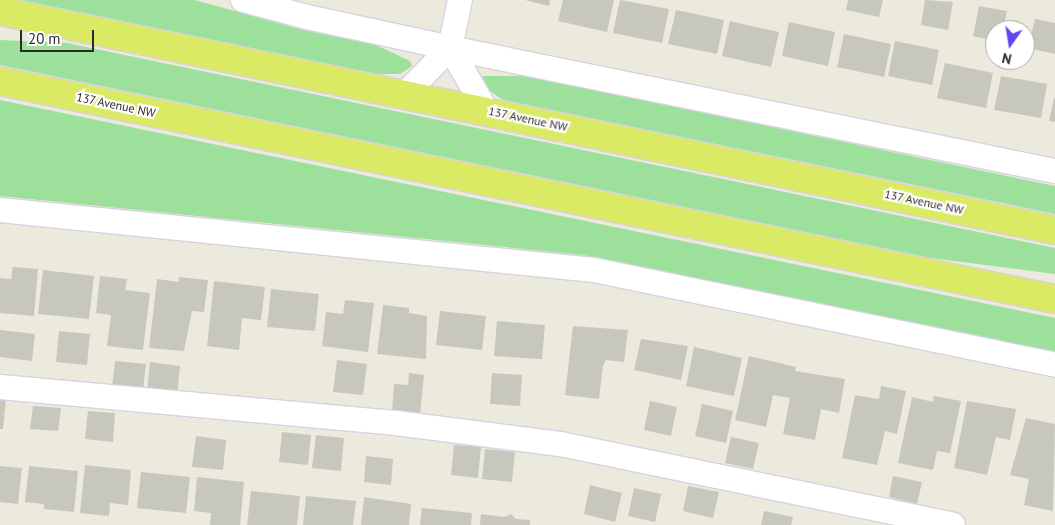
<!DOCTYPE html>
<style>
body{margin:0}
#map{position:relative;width:1055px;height:525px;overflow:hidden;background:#eceadd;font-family:"PT Sans",sans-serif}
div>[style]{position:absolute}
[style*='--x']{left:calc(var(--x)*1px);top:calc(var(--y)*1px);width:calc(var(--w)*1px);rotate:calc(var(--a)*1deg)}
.green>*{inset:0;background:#9de09c}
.building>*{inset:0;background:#c7c7bd}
.roads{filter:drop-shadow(1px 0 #d5d3e2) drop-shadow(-1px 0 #d5d3e2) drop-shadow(0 1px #d5d3e2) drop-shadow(0 -1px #d5d3e2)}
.minor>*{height:24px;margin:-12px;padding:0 12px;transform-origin:12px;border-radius:12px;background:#fff}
.major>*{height:28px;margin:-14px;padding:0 14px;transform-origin:14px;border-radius:14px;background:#dbea64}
span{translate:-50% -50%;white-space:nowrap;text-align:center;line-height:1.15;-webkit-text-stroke:4.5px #fff;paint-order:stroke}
.street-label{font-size:12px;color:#2b2b2b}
.north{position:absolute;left:985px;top:20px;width:50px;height:50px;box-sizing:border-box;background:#fff;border:1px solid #aaa;border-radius:50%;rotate:193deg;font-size:14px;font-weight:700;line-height:20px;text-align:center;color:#2b2b2b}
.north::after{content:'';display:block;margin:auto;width:18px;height:22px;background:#6045f1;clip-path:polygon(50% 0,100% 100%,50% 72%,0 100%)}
.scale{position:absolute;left:20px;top:30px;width:74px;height:22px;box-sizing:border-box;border:2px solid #2b2b2b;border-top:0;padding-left:6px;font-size:15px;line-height:18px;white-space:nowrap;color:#2b2b2b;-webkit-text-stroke:4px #fff;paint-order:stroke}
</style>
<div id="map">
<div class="green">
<div style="clip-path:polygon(19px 0,195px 0,303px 30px,376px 45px,410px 61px,412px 66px,400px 74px,373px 74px)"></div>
<div style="clip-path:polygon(0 40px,67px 43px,1055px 248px,1055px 274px,931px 258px,0 65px)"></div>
<div style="clip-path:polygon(483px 76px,527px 76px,1055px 186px,1055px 214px,503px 100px,481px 85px)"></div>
<div style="clip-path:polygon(0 100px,1055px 318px,1055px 353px,583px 255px,0 196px)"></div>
</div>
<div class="building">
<div style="clip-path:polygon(525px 0,550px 0,549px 6px)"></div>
<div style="clip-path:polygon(563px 0,614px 0,607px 32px,558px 21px)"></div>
<div style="clip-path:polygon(620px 0,669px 9px,662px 43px,613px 33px)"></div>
<div style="clip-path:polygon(848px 0,883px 0,879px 17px,846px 10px)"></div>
<div style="clip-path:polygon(925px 0,953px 2px,948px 30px,921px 25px)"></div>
<div style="clip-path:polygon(979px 6px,1007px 11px,1003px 30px,995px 30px,995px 41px,973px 36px)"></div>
<div style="clip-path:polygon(676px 10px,724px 20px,717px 54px,668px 44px)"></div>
<div style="clip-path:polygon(1035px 19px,1055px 23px,1055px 54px,1028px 48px)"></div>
<div style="clip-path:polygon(730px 21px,779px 32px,771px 67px,722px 56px)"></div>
<div style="clip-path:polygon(789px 22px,835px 32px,828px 66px,782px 56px)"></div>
<div style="clip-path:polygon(844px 34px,891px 44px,884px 77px,837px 67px)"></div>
<div style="clip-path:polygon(895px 41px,939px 50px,932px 85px,888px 76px)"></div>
<div style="clip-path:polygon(945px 63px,993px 73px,986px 108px,937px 98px)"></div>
<div style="clip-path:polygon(1001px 76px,1047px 84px,1041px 118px,994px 110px)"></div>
<div style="clip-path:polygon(1054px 98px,1055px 98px,1055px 122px,1049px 121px)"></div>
<div style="clip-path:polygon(13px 267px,38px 269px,34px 316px,0 313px,0 278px,11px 279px)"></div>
<div style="clip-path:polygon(43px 270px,94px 276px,89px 319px,38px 314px)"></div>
<div style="clip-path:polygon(100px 276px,127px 279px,125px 290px,150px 293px,143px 350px,107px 346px,111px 315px,96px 313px)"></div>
<div style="clip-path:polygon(179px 277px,208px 280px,204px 312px,192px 311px,184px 351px,149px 348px,157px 279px,179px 282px)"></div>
<div style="clip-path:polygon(214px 281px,265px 287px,261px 320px,242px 318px,239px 350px,207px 346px)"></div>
<div style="clip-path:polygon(271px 289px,319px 294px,315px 331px,267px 327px)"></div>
<div style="clip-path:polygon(345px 300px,374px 303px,368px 352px,322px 346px,326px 312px,343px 314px)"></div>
<div style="clip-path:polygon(383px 305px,409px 308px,409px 313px,427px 316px,426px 359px,377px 354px)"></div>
<div style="clip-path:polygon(440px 311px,486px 316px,482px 350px,436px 345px)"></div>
<div style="clip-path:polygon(497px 321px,545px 325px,542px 359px,494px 356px)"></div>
<div style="clip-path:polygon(573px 326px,628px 330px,624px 362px,606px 360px,603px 366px,599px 399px,565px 395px)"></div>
<div style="clip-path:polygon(0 330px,35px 334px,32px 361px,0 357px)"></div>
<div style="clip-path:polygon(59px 331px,90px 334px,87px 365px,56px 362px)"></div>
<div style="clip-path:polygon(641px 339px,688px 346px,681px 380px,634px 370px)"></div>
<div style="clip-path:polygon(694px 347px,742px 358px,734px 396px,686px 386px)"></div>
<div style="clip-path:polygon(749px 356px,796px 367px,795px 371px,845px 379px,839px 413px,821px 409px,815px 440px,783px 434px,790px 398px,773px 395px,766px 427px,735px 420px)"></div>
<div style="clip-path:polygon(337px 360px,367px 364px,363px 395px,333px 392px)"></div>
<div style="clip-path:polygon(115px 361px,146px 364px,143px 390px,112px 387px)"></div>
<div style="clip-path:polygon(150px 362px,180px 366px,177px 394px,147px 391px)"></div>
<div style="clip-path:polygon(409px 373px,424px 375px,420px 415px,392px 412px,394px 384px,408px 385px)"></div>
<div style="clip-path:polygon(492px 373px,522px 375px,520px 406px,490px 404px)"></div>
<div style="clip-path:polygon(881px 386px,906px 391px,897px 434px,885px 431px,877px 465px,842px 458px,855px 395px,879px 399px)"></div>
<div style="clip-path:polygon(934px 396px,961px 401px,950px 453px,937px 451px,933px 470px,898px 463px,912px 397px,933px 402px)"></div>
<div style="clip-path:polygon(0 397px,6px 398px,3px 429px,0 429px)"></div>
<div style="clip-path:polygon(650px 401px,677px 407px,671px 436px,644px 430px)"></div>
<div style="clip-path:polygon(967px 401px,1016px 409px,1010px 440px,996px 437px,987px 475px,954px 468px)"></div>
<div style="clip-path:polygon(702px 404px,733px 411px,726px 443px,695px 436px)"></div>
<div style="clip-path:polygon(33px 406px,61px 408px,58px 431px,30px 429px)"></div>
<div style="clip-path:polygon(88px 411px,115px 413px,113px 442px,85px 439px)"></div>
<div style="clip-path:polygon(1026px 418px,1055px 424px,1053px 511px,1024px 505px,1029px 479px,1010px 475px)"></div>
<div style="clip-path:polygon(282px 432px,311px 435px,308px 465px,279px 462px)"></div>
<div style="clip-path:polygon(316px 435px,344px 438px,341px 471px,312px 468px)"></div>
<div style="clip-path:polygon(196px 436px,226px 440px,223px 470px,192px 467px)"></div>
<div style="clip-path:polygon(731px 437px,759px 443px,753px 469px,725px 463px)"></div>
<div style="clip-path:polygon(454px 445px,481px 447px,478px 478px,451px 475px)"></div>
<div style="clip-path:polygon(485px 449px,515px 452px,512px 482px,482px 479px)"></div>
<div style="clip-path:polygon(366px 456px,393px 459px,391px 485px,364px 482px)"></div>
<div style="clip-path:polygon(85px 465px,131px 470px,128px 505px,110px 503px,109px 516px,80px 513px)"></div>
<div style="clip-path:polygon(0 466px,22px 468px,18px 504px,0 502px)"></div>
<div style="clip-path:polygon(29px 466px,78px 471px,74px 512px,44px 509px,44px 504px,25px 502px)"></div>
<div style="clip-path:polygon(141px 472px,190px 477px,186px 513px,137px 508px)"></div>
<div style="clip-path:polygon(893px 476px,922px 482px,917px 504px,889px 497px)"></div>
<div style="clip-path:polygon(197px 477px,244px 482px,240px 525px,210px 525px,211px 513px,194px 511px)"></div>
<div style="clip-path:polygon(590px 485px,622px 493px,615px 522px,584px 514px)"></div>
<div style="clip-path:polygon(688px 486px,719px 492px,713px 518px,683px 511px)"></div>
<div style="clip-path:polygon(634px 488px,661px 494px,655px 522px,628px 516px)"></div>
<div style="clip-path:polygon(251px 491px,300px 496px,297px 525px,247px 525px)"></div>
<div style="clip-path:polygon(306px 496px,356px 501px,353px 525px,303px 525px)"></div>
<div style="clip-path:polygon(364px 497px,411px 504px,409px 525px,361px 525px)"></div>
<div style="clip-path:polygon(422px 508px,472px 513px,471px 525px,420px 525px)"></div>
<div style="clip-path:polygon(764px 511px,793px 517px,791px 525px,761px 525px)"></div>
<div style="clip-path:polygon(481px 514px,504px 517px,511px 514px,516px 519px,530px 520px,530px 525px,480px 525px)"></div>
</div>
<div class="roads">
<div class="minor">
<div style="--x:243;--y:0;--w:66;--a:14.9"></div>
<div style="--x:307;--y:17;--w:146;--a:12.2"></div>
<div style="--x:450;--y:48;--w:617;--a:11.49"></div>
<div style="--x:450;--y:48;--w:72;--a:59.9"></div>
<div style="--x:406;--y:93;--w:63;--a:-45.6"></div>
<div style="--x:450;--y:48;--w:49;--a:-78.2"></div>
<div style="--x:0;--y:210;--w:597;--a:5.77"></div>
<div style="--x:594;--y:270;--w:471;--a:11.6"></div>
<div style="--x:0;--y:387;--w:398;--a:5.2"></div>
<div style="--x:396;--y:423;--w:165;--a:7.3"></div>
<div style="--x:560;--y:444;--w:401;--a:11.6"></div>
</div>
<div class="major">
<div style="--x:0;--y:11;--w:1077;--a:11.73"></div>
<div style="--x:0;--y:81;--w:1077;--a:11.68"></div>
</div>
</div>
<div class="street-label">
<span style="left:116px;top:105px;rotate:12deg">137 Avenue NW</span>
<span style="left:528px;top:119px;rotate:12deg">137 Avenue NW</span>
<span style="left:924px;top:202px;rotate:12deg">137 Avenue NW</span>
</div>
<div class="north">N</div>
<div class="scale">20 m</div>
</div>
